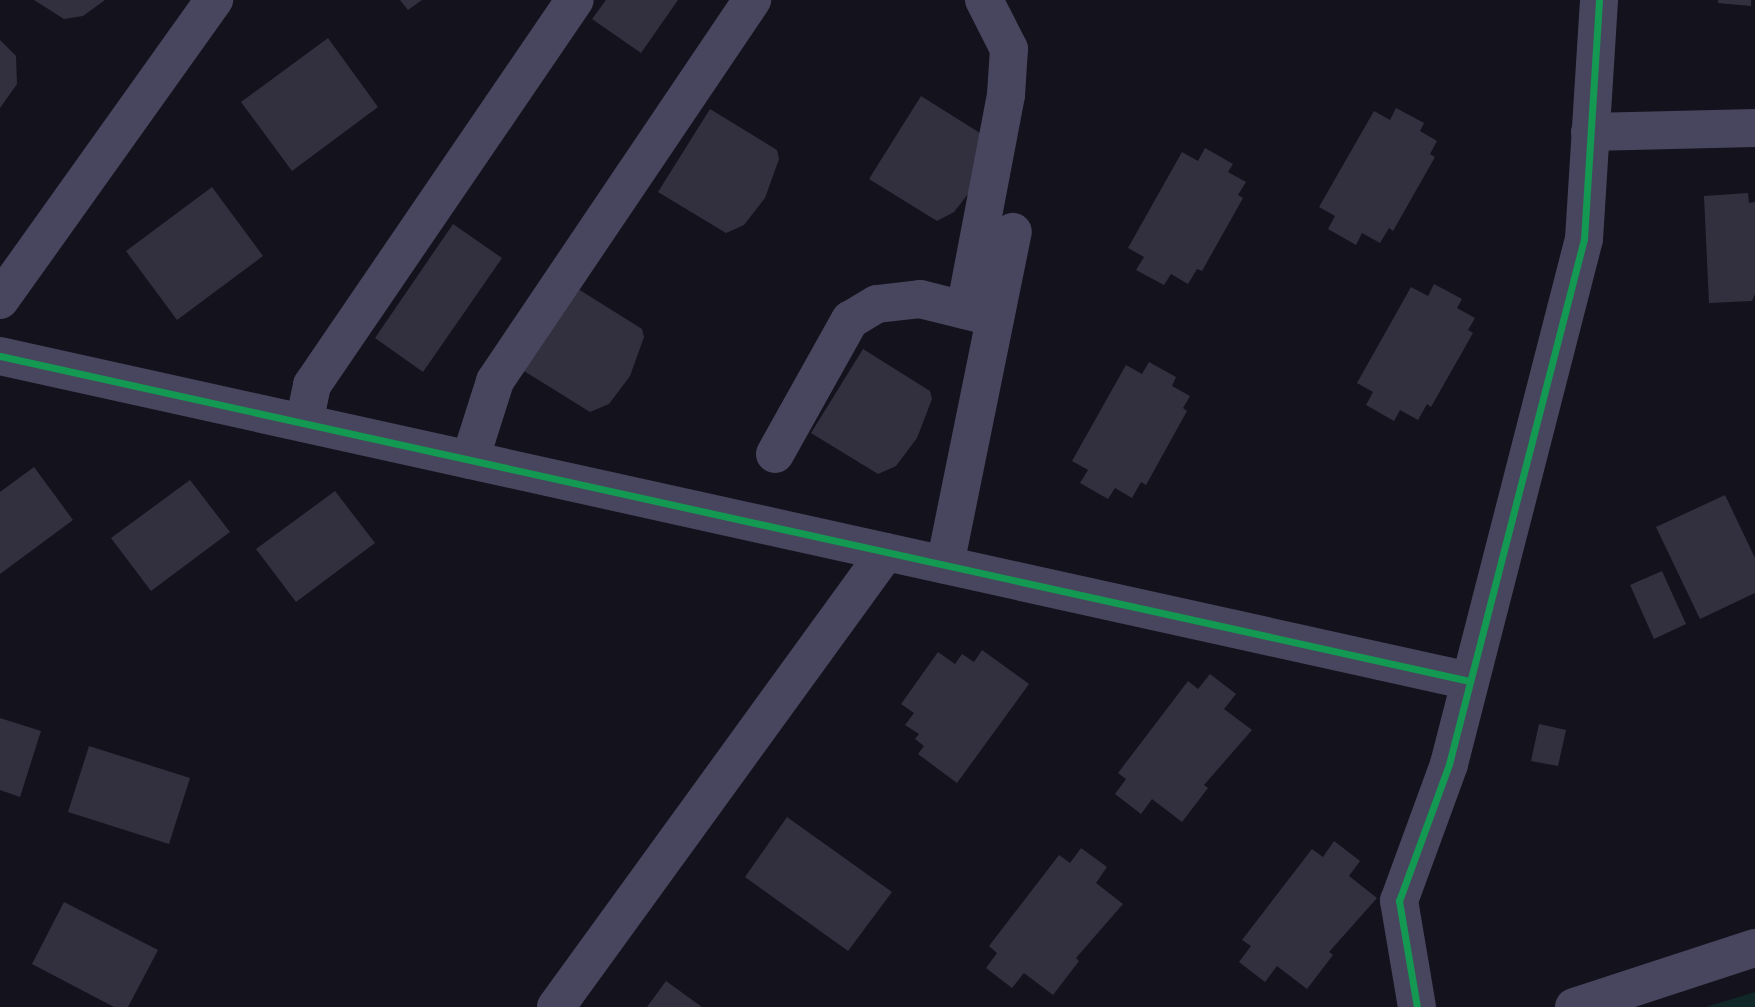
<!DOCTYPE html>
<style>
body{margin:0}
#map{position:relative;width:1755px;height:1007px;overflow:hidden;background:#14121d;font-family:"PT Sans Narrow",sans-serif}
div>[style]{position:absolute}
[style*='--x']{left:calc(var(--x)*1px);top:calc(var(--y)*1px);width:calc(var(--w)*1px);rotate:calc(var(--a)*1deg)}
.green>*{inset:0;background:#112829}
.building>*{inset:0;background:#32303f}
.minor>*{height:38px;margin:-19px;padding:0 19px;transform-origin:19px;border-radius:19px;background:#48465e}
.cycleway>*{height:7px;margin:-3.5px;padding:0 3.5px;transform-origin:3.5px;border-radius:3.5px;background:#139951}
span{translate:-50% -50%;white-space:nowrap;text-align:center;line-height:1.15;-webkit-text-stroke:7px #110d22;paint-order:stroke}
</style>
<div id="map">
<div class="green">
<div style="clip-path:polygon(1755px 992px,1755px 1007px,1706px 1007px)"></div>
</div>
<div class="building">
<div style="clip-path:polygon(34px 0,105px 0,83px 16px,64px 19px)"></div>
<div style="clip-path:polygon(400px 0,422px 0,408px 10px)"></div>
<div style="clip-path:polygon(606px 0,678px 0,641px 53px,592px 19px)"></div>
<div style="clip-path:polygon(1718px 0,1751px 0,1751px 6px,1718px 3px)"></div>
<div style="clip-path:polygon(328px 38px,378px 107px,292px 171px,241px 102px)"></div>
<div style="clip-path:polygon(0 40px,16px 56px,17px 84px,0 108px)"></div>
<div style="clip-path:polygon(921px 96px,988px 138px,975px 185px,954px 212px,937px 221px,869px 179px)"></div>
<div style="clip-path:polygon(1396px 108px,1424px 123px,1420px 131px,1437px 141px,1430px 154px,1435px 157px,1393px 231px,1389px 228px,1380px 243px,1362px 233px,1356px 245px,1328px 229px,1335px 216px,1319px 207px,1374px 111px,1390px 120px)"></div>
<div style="clip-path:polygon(710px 109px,777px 150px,779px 159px,765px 198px,744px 225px,726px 233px,658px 192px)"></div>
<div style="clip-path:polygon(1205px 148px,1233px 164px,1228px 172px,1246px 182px,1238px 195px,1243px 198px,1202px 271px,1197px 269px,1188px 284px,1171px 274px,1164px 285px,1136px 270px,1144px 257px,1128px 248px,1182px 152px,1198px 161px)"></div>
<div style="clip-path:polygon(212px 187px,263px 256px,177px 320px,126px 251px)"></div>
<div style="clip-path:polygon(1748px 193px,1749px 203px,1755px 202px,1755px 294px,1752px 301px,1709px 303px,1704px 196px)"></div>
<div style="clip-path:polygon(453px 224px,502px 258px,423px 372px,375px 338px)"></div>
<div style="clip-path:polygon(1434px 284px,1462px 299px,1457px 308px,1475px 318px,1468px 330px,1473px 333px,1431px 407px,1427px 404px,1418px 420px,1400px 410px,1394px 421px,1366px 405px,1373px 392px,1357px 383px,1411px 287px,1428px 296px)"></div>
<div style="clip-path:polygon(575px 287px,642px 329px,644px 337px,630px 376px,609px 404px,590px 412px,524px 371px)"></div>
<div style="clip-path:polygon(863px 349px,930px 391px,932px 399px,917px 438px,896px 466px,878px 474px,811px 433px)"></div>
<div style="clip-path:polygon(1149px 362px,1176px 377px,1172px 386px,1190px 396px,1183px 408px,1187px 411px,1146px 485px,1141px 482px,1132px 498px,1115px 488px,1108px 499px,1080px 483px,1088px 470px,1072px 461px,1126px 365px,1142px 374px)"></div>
<div style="clip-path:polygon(34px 467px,73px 520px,0 574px,0 492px)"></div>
<div style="clip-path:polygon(190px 480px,230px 532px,151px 591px,111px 538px)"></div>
<div style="clip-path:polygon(335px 491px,375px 543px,296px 602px,256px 549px)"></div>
<div style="clip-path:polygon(1725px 495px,1755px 558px,1755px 593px,1700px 619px,1656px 527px)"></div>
<div style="clip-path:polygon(1662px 571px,1686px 624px,1654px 639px,1630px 585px)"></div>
<div style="clip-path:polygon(982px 650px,1029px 684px,957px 783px,918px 754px,924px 746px,915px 739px,919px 734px,905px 725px,914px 713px,901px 704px,938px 652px,955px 664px,962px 654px,974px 662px)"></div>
<div style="clip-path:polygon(1210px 674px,1236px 694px,1224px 709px,1252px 730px,1204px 785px,1208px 788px,1182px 822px,1152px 799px,1141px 814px,1115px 794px,1126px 779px,1118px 773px,1188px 681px,1198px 689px)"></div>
<div style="clip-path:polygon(0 718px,41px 731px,20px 797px,0 790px)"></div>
<div style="clip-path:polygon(1539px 724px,1566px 730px,1558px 766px,1531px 761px)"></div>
<div style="clip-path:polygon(89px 746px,190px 778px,169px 844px,68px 812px)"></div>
<div style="clip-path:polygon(787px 817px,892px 892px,848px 951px,745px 877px)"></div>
<div style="clip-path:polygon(1334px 841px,1360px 861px,1349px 876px,1377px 898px,1329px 952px,1333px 955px,1307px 989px,1277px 966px,1265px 982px,1239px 962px,1251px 946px,1242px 940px,1312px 849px,1323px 857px)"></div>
<div style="clip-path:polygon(1081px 848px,1107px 867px,1096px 883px,1123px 904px,1076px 958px,1079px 961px,1053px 995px,1024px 973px,1012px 988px,986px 968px,997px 953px,989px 946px,1059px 855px,1070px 863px)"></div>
<div style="clip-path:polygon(64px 902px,158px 950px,128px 1007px,114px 1007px,32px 964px)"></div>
<div style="clip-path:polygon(666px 981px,702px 1007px,647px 1007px)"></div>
</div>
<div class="minor">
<div style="--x:1590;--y:132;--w:165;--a:-1.4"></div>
<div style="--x:0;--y:300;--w:369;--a:-54.5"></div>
<div style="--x:965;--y:310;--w:219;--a:-79.2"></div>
<div style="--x:1006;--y:95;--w:46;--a:-86.3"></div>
<div style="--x:1009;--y:49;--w:55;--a:-117"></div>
<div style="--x:0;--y:356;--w:1505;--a:12.47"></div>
<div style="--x:304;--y:423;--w:39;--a:-78"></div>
<div style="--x:312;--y:385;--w:466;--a:-55.7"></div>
<div style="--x:775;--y:454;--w:154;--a:-60.8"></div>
<div style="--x:850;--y:320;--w:31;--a:-31"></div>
<div style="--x:877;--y:304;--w:43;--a:-6.6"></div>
<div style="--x:920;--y:299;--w:70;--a:14"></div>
<div style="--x:470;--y:460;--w:83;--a:-72.4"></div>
<div style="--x:495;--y:381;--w:460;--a:-56"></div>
<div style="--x:945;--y:565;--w:340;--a:-78.5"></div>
<div style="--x:556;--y:1007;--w:562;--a:-54.05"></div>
<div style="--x:1417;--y:1007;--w:108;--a:-99.6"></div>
<div style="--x:1399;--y:901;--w:146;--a:-69.9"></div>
<div style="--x:1449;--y:764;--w:542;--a:-75.58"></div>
<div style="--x:1584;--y:239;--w:239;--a:-86.4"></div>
<div style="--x:1574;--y:1007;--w:190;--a:-18.1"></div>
</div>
<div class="cycleway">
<div style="--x:0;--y:356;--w:1505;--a:12.47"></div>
<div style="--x:1417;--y:1007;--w:108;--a:-99.6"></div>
<div style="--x:1399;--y:901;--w:146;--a:-69.9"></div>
<div style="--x:1449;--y:764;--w:542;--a:-75.58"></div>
<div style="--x:1584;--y:239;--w:239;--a:-86.4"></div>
</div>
</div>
